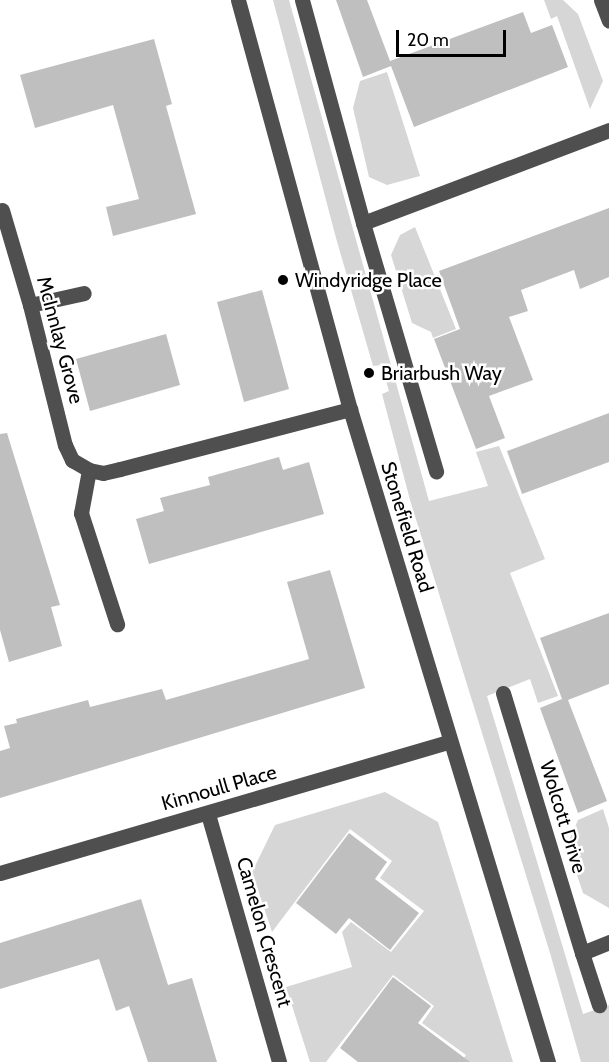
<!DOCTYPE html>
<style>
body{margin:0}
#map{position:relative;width:609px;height:1062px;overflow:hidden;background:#fff;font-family:Cabin,sans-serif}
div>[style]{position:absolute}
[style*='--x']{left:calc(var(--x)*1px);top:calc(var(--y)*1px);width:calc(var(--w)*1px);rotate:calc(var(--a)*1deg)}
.green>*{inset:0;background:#d6d6d6}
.building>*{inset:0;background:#bfbfbf}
.minor>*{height:15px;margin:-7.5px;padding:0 7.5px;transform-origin:7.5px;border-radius:7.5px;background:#4f4f4f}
.dots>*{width:16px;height:16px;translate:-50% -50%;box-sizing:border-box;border:3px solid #fff;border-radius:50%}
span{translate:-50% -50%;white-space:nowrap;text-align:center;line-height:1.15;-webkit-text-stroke:5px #fff;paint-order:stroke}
.poi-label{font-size:20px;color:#000}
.left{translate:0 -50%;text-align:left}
.street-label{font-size:20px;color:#000}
.scale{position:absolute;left:396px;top:30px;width:110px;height:27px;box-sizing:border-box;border:3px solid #000;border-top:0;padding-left:8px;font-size:18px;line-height:21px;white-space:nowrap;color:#000;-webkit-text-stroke:4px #fff;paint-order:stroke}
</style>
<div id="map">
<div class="green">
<div style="clip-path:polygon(273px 0,289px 0,429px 501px,488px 486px,476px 452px,499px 446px,545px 559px,510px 573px,558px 696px,538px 703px,530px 679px,487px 696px,583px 1014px,609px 1005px,609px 1062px,581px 1062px,550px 953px,410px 500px,382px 394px,389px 391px,381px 365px,373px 366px,336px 238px)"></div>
<div style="clip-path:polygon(544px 0,563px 0,578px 14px,603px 81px,590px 109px,557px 16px,551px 19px)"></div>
<div style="clip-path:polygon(387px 72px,420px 176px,387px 185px,369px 177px,353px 108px,360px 81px)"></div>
<div style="clip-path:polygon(415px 227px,456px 329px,433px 338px,431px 332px,412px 323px,391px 255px,400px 235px)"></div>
<div style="clip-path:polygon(385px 792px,438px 822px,513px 1062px,461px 1062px,466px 1055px,422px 1023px,434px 1006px,393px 975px,326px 1062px,310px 1062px,286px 987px,352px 967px,342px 932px,351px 922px,391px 952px,424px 911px,380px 878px,392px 861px,350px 829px,272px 932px,252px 872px,275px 825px)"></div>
<div style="clip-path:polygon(603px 809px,609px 828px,609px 908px,583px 893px,567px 845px,578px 820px)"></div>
</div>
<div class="building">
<div style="clip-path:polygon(336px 0,367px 0,390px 61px,523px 12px,531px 33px,552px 25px,568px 67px,414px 127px,391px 66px,363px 77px)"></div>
<div style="clip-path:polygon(154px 39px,172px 104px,166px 106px,196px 214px,113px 236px,106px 207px,139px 199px,113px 105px,35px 128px,20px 75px)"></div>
<div style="clip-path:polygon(609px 208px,609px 277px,580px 289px,574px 270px,521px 290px,528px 311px,509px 317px,533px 380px,489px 396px,505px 438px,476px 449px,434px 339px,460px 329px,439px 271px)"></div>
<div style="clip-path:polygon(262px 290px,289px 389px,244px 402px,217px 302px)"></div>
<div style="clip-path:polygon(166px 334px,180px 385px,90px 411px,76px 359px)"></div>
<div style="clip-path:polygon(609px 413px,609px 462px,522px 494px,507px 451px)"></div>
<div style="clip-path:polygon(7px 433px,60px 605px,51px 607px,62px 646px,9px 662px,0 630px,0 434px)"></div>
<div style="clip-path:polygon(279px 457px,283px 470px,309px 462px,324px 514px,149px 564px,136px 519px,164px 511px,160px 498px,210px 485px,208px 477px)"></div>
<div style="clip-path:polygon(330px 570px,365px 688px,0 798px,0 751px,10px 748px,4px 726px,17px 723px,16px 719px,88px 700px,90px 707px,162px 689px,166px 700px,309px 659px,287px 582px)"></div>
<div style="clip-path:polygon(609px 613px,609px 684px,568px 700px,607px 801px,578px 813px,540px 708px,562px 699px,540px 638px)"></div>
<div style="clip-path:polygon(349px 833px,387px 862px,375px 879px,419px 913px,390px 950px,349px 918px,336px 934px,296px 903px)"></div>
<div style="clip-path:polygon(141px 899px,168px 985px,192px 978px,217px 1062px,148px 1062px,129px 1006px,116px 1011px,99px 959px,0 989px,0 943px)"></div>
<div style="clip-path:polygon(393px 977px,431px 1006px,418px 1023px,470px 1062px,358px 1062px,340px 1048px)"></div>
</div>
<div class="minor">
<div style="--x:238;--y:0;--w:424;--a:74.7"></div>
<div style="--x:350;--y:409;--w:682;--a:73.13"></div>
<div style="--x:302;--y:0;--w:231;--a:74.7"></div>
<div style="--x:363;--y:223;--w:263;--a:-20.7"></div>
<div style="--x:601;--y:0;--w:22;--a:69"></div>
<div style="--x:2;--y:210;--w:99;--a:73.6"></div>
<div style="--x:30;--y:305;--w:144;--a:76"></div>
<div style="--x:65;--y:445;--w:17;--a:65"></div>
<div style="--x:72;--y:460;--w:20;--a:30"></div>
<div style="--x:89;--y:470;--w:14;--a:12"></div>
<div style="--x:103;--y:473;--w:17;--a:-13"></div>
<div style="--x:120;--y:469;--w:238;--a:-14.6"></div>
<div style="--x:363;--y:223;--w:259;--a:73.6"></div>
<div style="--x:30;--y:305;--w:55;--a:-12.5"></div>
<div style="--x:89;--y:470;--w:44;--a:100.5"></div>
<div style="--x:81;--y:513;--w:117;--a:72"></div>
<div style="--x:503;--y:693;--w:272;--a:73.1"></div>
<div style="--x:582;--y:953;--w:29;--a:-22"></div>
<div style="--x:208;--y:814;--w:258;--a:74"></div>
<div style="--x:0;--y:873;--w:468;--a:-16.3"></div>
<div style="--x:582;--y:953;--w:55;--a:71.9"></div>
</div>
<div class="dots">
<div style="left:283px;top:280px;background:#000"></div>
<div style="left:369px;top:373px;background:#000"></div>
</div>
<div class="poi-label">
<span class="left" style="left:295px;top:280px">Windyridge Place</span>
<span class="left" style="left:381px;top:373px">Briarbush Way</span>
</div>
<div class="street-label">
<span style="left:60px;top:340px;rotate:75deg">McInnlay Grove</span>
<span style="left:407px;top:527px;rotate:73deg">Stonefield Road</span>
<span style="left:219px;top:788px;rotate:-16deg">Kinnoull Place</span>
<span style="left:563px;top:817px;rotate:73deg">Wolcott Drive</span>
<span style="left:264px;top:932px;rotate:74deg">Camelon Crescent</span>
</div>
<div class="scale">20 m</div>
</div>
